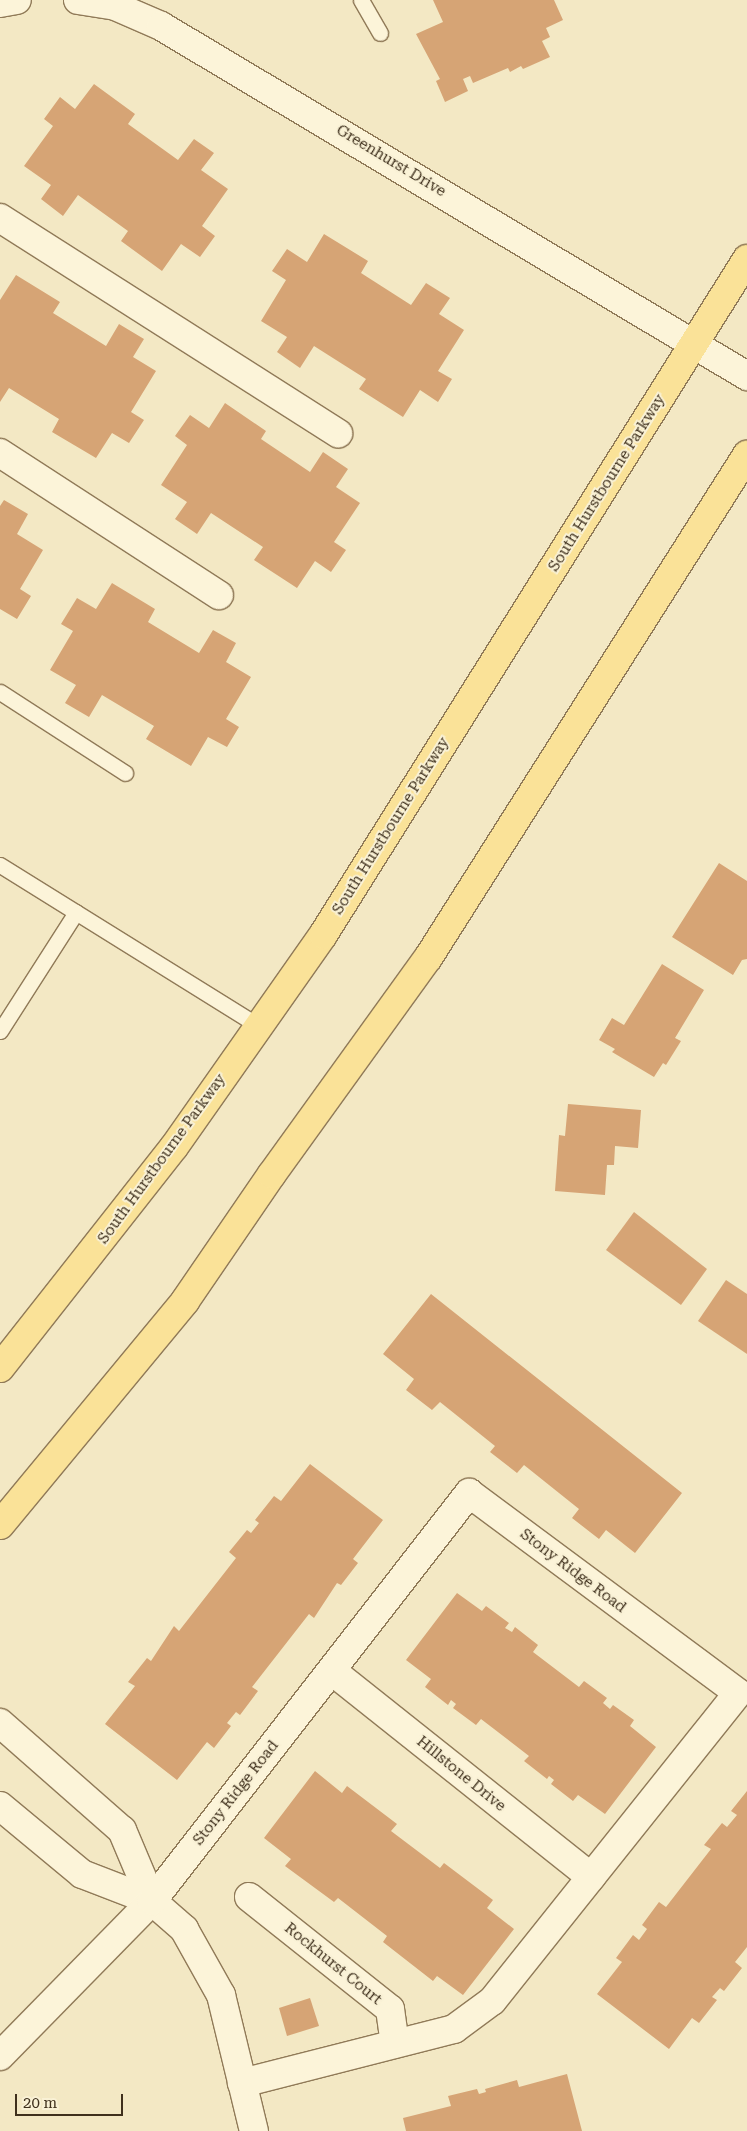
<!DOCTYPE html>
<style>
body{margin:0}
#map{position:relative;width:747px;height:2131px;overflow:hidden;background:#f3e8c4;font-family:"Roboto Serif",serif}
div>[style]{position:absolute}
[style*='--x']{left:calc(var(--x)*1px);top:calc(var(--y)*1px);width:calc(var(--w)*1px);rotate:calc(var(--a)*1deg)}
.building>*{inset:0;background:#d6a475}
.roads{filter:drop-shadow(1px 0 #907a58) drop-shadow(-1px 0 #907a58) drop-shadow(0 1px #907a58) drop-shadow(0 -1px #907a58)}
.lane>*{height:15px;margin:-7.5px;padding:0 7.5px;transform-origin:7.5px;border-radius:7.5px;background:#fcf4d9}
.street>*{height:28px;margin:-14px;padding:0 14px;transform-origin:14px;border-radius:14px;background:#fcf4d9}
.primary>*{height:28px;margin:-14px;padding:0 14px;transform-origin:14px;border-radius:14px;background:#fae298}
span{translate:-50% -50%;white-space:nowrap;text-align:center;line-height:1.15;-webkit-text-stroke:4px #f9f1d5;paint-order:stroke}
.street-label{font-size:15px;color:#3f301d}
.scale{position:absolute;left:15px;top:2094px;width:108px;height:22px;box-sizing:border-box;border:2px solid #3f301d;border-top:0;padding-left:6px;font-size:15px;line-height:18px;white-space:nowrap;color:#3f301d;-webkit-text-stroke:4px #f9f1d5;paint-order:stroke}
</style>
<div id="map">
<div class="building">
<div style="clip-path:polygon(433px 0,554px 0,563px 20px,546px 28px,550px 37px,542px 41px,550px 57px,523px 69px,521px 66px,510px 72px,508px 68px,473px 83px,470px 76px,463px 79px,468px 91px,445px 102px,436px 81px,440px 79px,416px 34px,443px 22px)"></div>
<div style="clip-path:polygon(94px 84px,135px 114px,128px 124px,178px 160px,194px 139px,214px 153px,201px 170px,228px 189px,202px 226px,215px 236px,200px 257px,181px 244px,162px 271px,121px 241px,128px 231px,78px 195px,63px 216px,41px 199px,51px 185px,24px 166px,53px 126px,44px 119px,60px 97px,75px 109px)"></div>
<div style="clip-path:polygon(324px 234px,368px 261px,361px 273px,411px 305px,426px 283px,450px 298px,439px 314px,464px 330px,438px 371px,452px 379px,438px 402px,420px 390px,403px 417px,359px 389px,366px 379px,314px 346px,300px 368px,277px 352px,287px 337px,261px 321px,286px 280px,272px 271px,287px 249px,307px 262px)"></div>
<div style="clip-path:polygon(16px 275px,60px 302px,53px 313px,106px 346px,119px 324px,144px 339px,133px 357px,156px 371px,131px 412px,144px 420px,129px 443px,112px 433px,96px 458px,52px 432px,59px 419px,9px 388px,0 402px,0 300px)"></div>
<div style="clip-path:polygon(225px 403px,266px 431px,261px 439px,310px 472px,323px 452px,348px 469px,336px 487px,360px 503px,334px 542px,346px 550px,331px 572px,315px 561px,297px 588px,254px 560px,263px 547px,211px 513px,197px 534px,175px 519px,187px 502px,161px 485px,187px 445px,175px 436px,190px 415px,209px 428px)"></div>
<div style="clip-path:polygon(4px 500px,28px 514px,17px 534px,43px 550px,20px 589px,31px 596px,17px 619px,0 609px,0 506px)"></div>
<div style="clip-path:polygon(112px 583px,155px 609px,148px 622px,199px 653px,213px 630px,236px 643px,226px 662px,251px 677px,226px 719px,239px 727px,227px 747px,208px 737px,191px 766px,146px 739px,154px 726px,102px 695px,89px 717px,65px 703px,76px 685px,50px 670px,73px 631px,61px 624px,77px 598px,96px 609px)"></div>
<div style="clip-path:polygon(719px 863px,747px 881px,747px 959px,742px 960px,733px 975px,672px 937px)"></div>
<div style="clip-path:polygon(662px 964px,704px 990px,675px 1038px,681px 1041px,666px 1065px,663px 1063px,654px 1077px,612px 1052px,615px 1049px,599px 1040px,612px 1018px,624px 1025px)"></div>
<div style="clip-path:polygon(568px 1104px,641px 1110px,638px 1148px,615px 1146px,614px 1165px,607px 1165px,605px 1195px,555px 1191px,559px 1135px,565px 1136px)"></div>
<div style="clip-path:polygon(634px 1212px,707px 1269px,681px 1305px,606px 1250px)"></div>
<div style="clip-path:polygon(726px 1280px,747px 1294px,747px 1354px,698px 1321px)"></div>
<div style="clip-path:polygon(431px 1294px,682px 1493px,635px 1553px,606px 1530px,599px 1539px,572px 1518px,579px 1509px,524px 1465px,517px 1473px,490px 1452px,495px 1446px,440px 1402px,432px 1410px,406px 1390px,414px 1379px,383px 1354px)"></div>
<div style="clip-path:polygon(310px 1464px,383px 1520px,353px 1559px,358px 1563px,341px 1585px,337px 1583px,314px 1618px,309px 1614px,252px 1687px,258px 1691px,240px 1715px,236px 1712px,227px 1723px,231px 1726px,214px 1748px,207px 1742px,177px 1780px,105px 1724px,135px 1686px,128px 1682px,147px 1658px,151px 1661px,174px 1626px,179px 1631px,236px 1558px,229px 1552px,247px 1530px,251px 1533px,259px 1523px,255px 1520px,274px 1496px,281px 1501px)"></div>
<div style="clip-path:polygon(457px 1593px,482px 1611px,486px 1606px,509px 1623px,505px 1628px,512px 1632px,515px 1627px,538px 1645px,533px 1652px,579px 1687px,584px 1681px,607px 1698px,603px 1703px,610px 1709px,613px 1705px,634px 1720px,630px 1726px,656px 1747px,605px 1814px,578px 1795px,573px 1801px,551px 1784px,554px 1780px,549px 1776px,547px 1779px,524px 1761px,529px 1756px,481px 1719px,476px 1725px,453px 1708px,456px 1704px,451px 1700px,448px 1705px,425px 1687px,431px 1679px,406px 1660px)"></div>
<div style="clip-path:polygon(315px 1771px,342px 1793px,347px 1786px,397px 1824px,391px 1831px,440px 1868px,444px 1863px,493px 1900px,487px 1908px,514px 1929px,463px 1995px,437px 1976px,433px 1981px,383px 1942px,387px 1936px,338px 1898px,334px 1902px,285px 1866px,291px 1859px,264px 1838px)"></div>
<div style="clip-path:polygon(747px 1791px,747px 1947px,735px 1962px,742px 1968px,724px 1991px,720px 1988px,712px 1997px,717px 2000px,699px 2023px,692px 2018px,669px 2049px,597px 1994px,622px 1962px,616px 1958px,633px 1935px,639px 1940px,647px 1929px,642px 1925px,659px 1902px,666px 1907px,711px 1849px,704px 1845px,722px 1823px,727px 1827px,737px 1815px,731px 1811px)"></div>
<div style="clip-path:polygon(310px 1998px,319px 2026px,287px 2036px,279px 2008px)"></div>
<div style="clip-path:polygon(567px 2074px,582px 2131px,406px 2131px,403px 2118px,451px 2106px,448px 2096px,477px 2089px,479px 2094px,486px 2092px,485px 2089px,517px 2080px,519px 2087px)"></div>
</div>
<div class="roads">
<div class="lane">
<div style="--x:361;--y:0;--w:38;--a:60"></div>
<div style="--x:0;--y:692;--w:149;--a:32.9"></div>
<div style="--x:0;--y:865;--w:305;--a:31.9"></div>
<div style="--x:0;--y:1031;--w:141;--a:-57.4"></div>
</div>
<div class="street">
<div style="--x:78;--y:0;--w:37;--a:9"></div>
<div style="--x:115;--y:6;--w:50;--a:23.5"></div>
<div style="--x:161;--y:26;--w:683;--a:30.85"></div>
<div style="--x:0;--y:3;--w:17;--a:-10"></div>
<div style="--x:0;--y:218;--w:401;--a:32.5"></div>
<div style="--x:0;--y:453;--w:261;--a:33"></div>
<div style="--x:332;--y:1671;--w:331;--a:38.5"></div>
<div style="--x:0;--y:1723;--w:162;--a:41.3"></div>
<div style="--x:122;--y:1830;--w:77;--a:67.1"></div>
<div style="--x:0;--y:1806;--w:107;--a:39.7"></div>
<div style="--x:82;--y:1874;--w:75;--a:21.1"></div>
<div style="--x:152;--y:1901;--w:43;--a:41.2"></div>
<div style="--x:184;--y:1929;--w:76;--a:60.7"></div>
<div style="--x:221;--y:1995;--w:140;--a:76.4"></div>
<div style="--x:249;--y:1897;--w:180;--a:38.5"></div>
<div style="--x:390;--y:2009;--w:35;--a:82"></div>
<div style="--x:0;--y:2056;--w:217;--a:-45.6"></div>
<div style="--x:152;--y:1901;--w:517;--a:-52.15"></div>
<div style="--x:469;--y:1493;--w:335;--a:36.6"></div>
<div style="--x:738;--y:1693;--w:394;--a:128.6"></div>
<div style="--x:492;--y:2001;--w:47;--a:143.6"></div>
<div style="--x:454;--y:2029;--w:219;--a:165.7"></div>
</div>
<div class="primary">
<div style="--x:0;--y:1368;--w:281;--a:-51.8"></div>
<div style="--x:174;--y:1147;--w:259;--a:-54.9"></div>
<div style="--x:323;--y:935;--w:798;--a:-57.9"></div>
<div style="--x:0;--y:1525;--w:291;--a:-50.4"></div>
<div style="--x:185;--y:1301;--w:154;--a:-55.6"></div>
<div style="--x:272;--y:1174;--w:266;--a:-54.2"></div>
<div style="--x:428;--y:958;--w:596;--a:-57.62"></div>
</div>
</div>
<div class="street-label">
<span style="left:391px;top:161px;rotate:31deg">Greenhurst Drive</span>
<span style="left:607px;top:483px;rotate:-58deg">South Hurstbourne Parkway</span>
<span style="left:391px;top:826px;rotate:-58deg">South Hurstbourne Parkway</span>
<span style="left:162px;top:1159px;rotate:-54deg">South Hurstbourne Parkway</span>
<span style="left:573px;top:1571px;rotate:37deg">Stony Ridge Road</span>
<span style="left:461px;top:1774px;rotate:39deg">Hillstone Drive</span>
<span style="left:236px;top:1793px;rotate:-52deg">Stony Ridge Road</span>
<span style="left:333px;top:1964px;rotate:39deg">Rockhurst Court</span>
</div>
<div class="scale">20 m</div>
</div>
